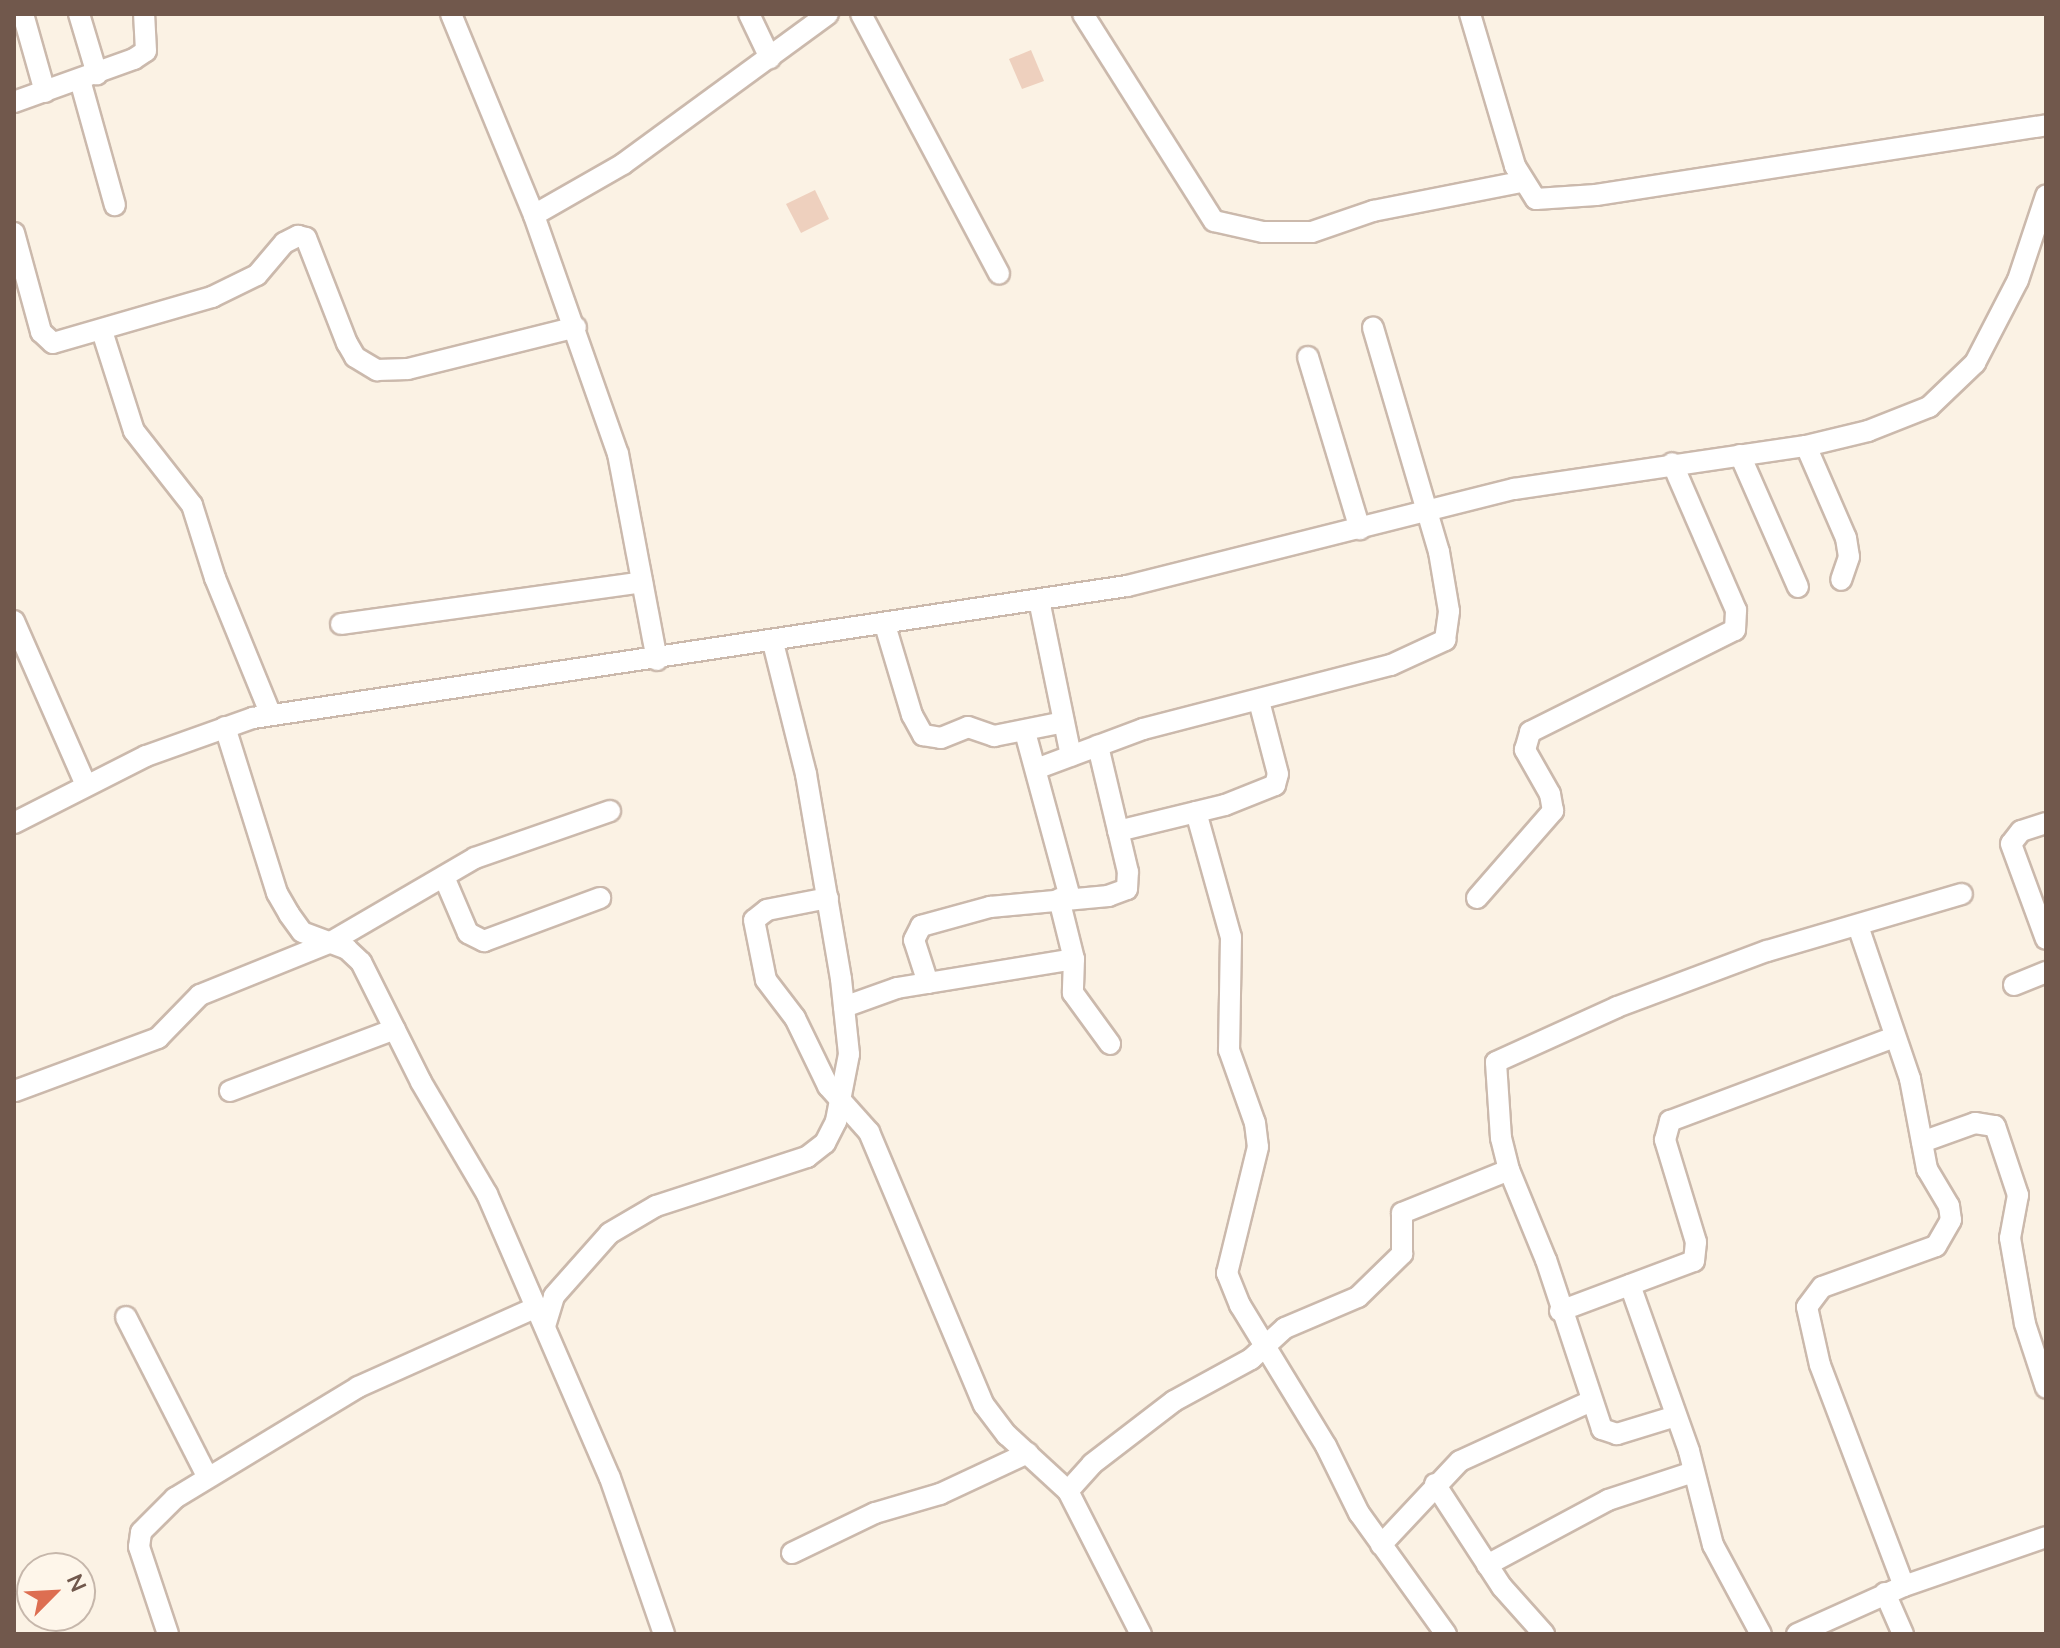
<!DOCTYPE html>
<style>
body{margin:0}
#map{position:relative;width:2060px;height:1648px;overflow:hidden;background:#fbf2e4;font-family:"Nunito Sans",sans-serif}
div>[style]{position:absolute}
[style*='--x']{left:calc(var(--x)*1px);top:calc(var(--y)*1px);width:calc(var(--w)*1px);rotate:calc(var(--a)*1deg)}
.building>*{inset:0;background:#eed0be}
.roads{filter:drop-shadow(2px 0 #cbb9ac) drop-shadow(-2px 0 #cbb9ac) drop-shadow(0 2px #cbb9ac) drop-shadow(0 -2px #cbb9ac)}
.minor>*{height:20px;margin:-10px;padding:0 10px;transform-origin:10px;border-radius:10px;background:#fff}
span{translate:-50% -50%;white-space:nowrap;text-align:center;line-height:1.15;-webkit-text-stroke:6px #fef6ea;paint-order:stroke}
.frame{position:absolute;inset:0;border:16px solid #71584c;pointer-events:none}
.north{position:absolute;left:16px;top:1552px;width:80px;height:80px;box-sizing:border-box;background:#fef6ea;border:2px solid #c6b7ab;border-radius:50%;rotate:66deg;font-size:22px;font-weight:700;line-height:32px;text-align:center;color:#71584c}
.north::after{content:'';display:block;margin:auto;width:28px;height:36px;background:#dd6e51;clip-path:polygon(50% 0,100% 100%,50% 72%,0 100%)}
</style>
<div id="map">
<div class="building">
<div style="clip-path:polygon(1031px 50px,1044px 81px,1022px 89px,1009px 59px)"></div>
<div style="clip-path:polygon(815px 190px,829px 219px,801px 233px,786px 204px)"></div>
</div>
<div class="roads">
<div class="minor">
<div style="--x:23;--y:14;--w:81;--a:74.2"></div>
<div style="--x:79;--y:14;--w:63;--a:73.3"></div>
<div style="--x:451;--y:14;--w:217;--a:67.6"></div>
<div style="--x:749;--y:14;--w:49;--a:64.5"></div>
<div style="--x:861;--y:14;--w:294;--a:62"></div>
<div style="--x:1083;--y:14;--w:245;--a:57.7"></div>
<div style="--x:1214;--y:221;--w:50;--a:12.7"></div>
<div style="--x:1263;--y:232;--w:49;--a:0"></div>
<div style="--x:1312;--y:232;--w:65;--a:-19"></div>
<div style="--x:1373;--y:211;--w:151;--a:-11.1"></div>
<div style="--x:1470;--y:14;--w:159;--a:73.5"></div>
<div style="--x:1515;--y:166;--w:39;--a:58"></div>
<div style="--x:1536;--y:199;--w:60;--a:-3.8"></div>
<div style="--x:1596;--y:195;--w:455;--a:-8.8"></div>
<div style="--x:80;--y:80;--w:130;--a:74.4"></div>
<div style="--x:14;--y:102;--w:127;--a:-19.7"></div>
<div style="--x:134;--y:59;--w:14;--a:-34"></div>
<div style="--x:146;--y:51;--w:37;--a:-93"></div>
<div style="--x:14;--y:233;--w:103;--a:74.7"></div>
<div style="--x:41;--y:332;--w:16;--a:43"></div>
<div style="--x:53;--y:343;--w:166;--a:-16.1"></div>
<div style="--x:212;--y:297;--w:50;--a:-26.1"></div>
<div style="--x:257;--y:275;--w:42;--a:-49.8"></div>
<div style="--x:284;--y:243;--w:16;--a:-27"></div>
<div style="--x:298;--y:236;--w:8;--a:14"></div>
<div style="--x:306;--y:238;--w:113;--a:68.7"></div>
<div style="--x:347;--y:343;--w:16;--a:60"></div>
<div style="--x:355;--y:357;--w:26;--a:31"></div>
<div style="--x:377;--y:370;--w:31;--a:-2"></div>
<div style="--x:408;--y:369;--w:173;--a:-14"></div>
<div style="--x:102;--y:331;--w:105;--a:72.3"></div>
<div style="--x:134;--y:431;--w:94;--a:51.9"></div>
<div style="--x:192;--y:505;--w:77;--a:72.5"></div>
<div style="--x:215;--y:578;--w:148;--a:67.8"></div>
<div style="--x:1308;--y:357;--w:180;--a:73.2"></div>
<div style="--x:1806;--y:446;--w:100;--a:66.5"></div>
<div style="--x:1846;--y:538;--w:19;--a:81"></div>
<div style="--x:1849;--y:557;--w:24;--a:109"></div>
<div style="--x:1740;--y:455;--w:144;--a:66.3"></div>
<div style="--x:1039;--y:600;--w:159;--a:78.4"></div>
<div style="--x:14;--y:621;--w:179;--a:66.3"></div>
<div style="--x:341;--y:624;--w:304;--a:-7.9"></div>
<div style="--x:885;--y:625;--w:94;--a:73.3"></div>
<div style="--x:912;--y:715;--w:23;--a:61"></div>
<div style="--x:923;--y:735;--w:18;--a:9"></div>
<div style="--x:941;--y:738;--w:29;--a:-22"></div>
<div style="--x:968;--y:727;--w:28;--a:19"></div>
<div style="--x:994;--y:736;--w:71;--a:-11.3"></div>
<div style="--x:657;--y:660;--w:210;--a:-100.7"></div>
<div style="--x:618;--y:454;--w:253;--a:-109.4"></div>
<div style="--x:534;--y:215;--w:103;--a:-29.8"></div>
<div style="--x:623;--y:164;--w:254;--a:-36.2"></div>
<div style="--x:225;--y:727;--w:174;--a:72.6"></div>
<div style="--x:277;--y:893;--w:24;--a:60"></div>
<div style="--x:289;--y:914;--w:22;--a:54"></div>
<div style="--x:302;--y:932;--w:48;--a:20.7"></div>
<div style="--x:347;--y:949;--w:19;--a:43"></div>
<div style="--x:361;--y:962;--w:134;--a:63.4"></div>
<div style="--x:421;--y:1082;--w:130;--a:59.5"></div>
<div style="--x:487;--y:1194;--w:309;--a:66.6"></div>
<div style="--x:610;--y:1478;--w:165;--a:70.9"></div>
<div style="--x:1025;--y:732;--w:172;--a:74.8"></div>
<div style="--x:1036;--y:769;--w:114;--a:-20.5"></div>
<div style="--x:1143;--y:729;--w:256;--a:-14.5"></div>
<div style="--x:1391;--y:665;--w:60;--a:-24.8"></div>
<div style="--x:1445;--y:640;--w:29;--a:-82"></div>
<div style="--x:1449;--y:611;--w:60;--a:-99.6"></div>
<div style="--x:1439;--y:552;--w:234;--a:-106.4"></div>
<div style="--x:1196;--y:812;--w:130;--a:74.4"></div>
<div style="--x:1231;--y:937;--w:113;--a:91"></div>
<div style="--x:1229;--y:1050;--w:77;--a:70.4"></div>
<div style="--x:1255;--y:1123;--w:24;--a:83"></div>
<div style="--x:1258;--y:1147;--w:130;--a:103.8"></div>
<div style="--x:1227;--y:1273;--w:35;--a:68"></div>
<div style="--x:1240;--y:1305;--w:165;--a:58.6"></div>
<div style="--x:1326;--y:1446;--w:75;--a:63.8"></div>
<div style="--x:1359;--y:1513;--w:149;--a:54.3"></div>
<div style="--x:14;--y:823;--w:148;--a:-26.9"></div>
<div style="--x:146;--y:756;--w:114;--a:-19.6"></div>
<div style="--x:253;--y:718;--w:884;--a:-8.59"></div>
<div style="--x:1127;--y:586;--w:399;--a:-14.1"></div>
<div style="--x:1514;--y:489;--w:295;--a:-8.4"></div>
<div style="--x:1806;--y:446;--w:64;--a:-13.6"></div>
<div style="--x:1868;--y:431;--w:66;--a:-21.5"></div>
<div style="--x:1929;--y:407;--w:64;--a:-43.7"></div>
<div style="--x:1975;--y:363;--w:93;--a:-62.6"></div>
<div style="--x:2018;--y:280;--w:89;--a:-71.6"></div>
<div style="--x:2046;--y:823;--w:26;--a:162"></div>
<div style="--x:2021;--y:831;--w:16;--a:128"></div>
<div style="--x:2011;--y:844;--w:101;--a:69.8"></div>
<div style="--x:1118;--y:831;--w:110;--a:-13.7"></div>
<div style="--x:1225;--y:805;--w:54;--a:-21.8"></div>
<div style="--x:1275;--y:785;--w:11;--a:-75"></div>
<div style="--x:1278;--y:774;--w:75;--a:-104.6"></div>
<div style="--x:444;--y:877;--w:61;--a:66.8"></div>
<div style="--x:468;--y:933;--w:18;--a:27"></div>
<div style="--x:484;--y:941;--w:124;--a:-20.3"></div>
<div style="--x:828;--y:898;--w:62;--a:168.9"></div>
<div style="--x:767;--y:910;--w:16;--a:142"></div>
<div style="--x:754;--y:920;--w:61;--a:78.7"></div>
<div style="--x:766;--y:980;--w:48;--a:52.7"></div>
<div style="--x:795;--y:1018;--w:76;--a:64.1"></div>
<div style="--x:828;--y:1086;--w:62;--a:48.3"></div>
<div style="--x:869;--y:1132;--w:296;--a:67.2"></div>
<div style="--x:984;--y:1405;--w:38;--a:53"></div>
<div style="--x:1007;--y:1435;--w:83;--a:42.6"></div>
<div style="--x:1068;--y:1491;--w:161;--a:63"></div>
<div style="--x:1477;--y:898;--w:116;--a:-48.9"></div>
<div style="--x:1553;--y:811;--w:17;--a:-100"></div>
<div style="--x:1550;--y:794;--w:51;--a:-119.6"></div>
<div style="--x:1525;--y:750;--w:19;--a:-74"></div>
<div style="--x:1530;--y:732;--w:229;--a:-26.5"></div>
<div style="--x:1735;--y:630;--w:20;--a:-87"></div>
<div style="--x:1736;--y:610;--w:160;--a:-113.5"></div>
<div style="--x:1059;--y:899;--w:62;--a:76"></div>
<div style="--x:1074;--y:959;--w:34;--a:92"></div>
<div style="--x:1073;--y:993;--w:63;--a:54"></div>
<div style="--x:1858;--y:926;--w:162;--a:71.2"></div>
<div style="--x:1910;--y:1079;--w:92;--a:79.3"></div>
<div style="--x:1927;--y:1169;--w:43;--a:59.3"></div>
<div style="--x:1949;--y:1206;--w:14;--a:82"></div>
<div style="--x:1951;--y:1220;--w:30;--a:120"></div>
<div style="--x:1936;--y:1246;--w:121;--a:160.2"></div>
<div style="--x:1822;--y:1287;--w:25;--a:127"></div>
<div style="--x:1807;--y:1307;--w:59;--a:77.4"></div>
<div style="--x:1820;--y:1365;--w:236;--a:69.2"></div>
<div style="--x:928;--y:983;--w:45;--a:-108"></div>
<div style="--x:914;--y:940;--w:16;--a:-63"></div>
<div style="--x:921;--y:926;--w:72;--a:-15.4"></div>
<div style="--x:990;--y:907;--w:119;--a:-5.3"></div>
<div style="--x:1108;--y:896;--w:20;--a:-20"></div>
<div style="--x:1127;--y:889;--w:17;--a:-87"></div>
<div style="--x:1128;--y:872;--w:130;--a:-103.4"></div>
<div style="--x:2014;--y:985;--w:35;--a:-22"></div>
<div style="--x:844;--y:1007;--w:56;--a:-19.7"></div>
<div style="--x:897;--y:988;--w:179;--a:-9.3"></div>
<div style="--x:15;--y:1091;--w:153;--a:-20.3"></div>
<div style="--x:158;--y:1038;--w:60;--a:-45.7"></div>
<div style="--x:200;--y:995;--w:139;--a:-22"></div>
<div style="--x:329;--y:943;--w:169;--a:-30.2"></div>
<div style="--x:475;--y:858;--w:143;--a:-19.2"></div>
<div style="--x:230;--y:1091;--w:176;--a:-20.6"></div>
<div style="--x:1922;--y:1142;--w:56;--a:-19.7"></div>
<div style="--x:1975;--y:1123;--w:20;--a:9"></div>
<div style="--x:1995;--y:1126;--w:73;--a:71.6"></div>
<div style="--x:2018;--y:1195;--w:44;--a:100.5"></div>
<div style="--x:2010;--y:1238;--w:87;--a:80.1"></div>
<div style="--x:2025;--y:1324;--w:67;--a:71.8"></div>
<div style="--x:1630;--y:1285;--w:176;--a:70.4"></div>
<div style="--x:1689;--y:1451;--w:97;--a:75.7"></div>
<div style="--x:1713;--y:1545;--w:101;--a:61.7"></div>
<div style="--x:1560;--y:1311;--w:143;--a:-20.5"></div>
<div style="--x:1694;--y:1261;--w:19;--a:-84"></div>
<div style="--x:1696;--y:1242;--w:107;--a:-106.9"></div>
<div style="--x:1665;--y:1140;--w:20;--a:-75"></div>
<div style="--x:1670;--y:1121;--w:240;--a:-20.5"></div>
<div style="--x:126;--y:1317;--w:178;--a:63"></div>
<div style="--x:545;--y:1326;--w:31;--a:-73"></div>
<div style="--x:554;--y:1296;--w:84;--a:-48.4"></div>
<div style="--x:610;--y:1233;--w:53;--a:-30.4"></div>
<div style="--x:656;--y:1206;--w:159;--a:-18"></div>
<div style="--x:807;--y:1157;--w:23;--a:-38"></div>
<div style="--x:825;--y:1143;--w:25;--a:-63"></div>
<div style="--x:836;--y:1121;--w:68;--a:-79"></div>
<div style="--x:849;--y:1054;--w:75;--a:-96.1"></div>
<div style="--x:841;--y:979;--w:208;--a:-99.7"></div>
<div style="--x:806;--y:774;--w:135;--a:-104.1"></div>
<div style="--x:1676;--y:1416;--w:62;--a:163"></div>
<div style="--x:1617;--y:1434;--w:16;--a:-162"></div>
<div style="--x:1602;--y:1429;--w:178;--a:-108.3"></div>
<div style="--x:1546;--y:1260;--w:97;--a:-112.3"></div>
<div style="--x:1509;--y:1170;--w:33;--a:-104"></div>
<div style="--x:1501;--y:1138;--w:76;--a:-93.8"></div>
<div style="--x:1496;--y:1062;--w:133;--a:-24.4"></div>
<div style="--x:1617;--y:1007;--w:160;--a:-20.5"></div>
<div style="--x:1767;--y:951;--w:203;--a:-16.3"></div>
<div style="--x:1435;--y:1484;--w:123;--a:57"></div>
<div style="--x:1502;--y:1587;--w:63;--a:48.2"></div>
<div style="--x:1068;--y:1491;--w:36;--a:-48"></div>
<div style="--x:1092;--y:1464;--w:103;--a:-37.5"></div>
<div style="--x:1174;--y:1401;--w:88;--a:-28.6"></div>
<div style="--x:1251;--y:1359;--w:46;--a:-42.4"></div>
<div style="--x:1285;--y:1328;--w:79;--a:-23"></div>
<div style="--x:1358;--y:1297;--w:62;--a:-44.3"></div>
<div style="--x:1402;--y:1254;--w:41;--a:-90"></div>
<div style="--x:1402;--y:1213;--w:115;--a:-21.9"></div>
<div style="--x:1381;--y:1545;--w:115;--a:-46.8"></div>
<div style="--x:1460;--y:1461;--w:144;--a:-24.6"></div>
<div style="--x:792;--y:1553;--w:92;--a:-25.7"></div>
<div style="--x:875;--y:1513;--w:68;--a:-16.3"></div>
<div style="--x:940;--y:1494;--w:97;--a:-25"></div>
<div style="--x:1487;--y:1565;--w:137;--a:-28.2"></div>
<div style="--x:1608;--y:1500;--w:89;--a:-18.2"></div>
<div style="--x:1885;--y:1593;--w:45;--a:66.3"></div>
<div style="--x:168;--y:1634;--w:92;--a:-108.4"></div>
<div style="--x:139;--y:1547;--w:15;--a:-82"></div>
<div style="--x:141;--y:1532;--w:48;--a:-45"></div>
<div style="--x:175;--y:1498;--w:214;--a:-31.2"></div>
<div style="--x:358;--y:1387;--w:196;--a:-24.1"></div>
<div style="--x:1797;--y:1634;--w:117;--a:-24.2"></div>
<div style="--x:1904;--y:1586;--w:150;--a:-19"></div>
</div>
</div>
<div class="frame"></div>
<div class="north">N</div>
</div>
